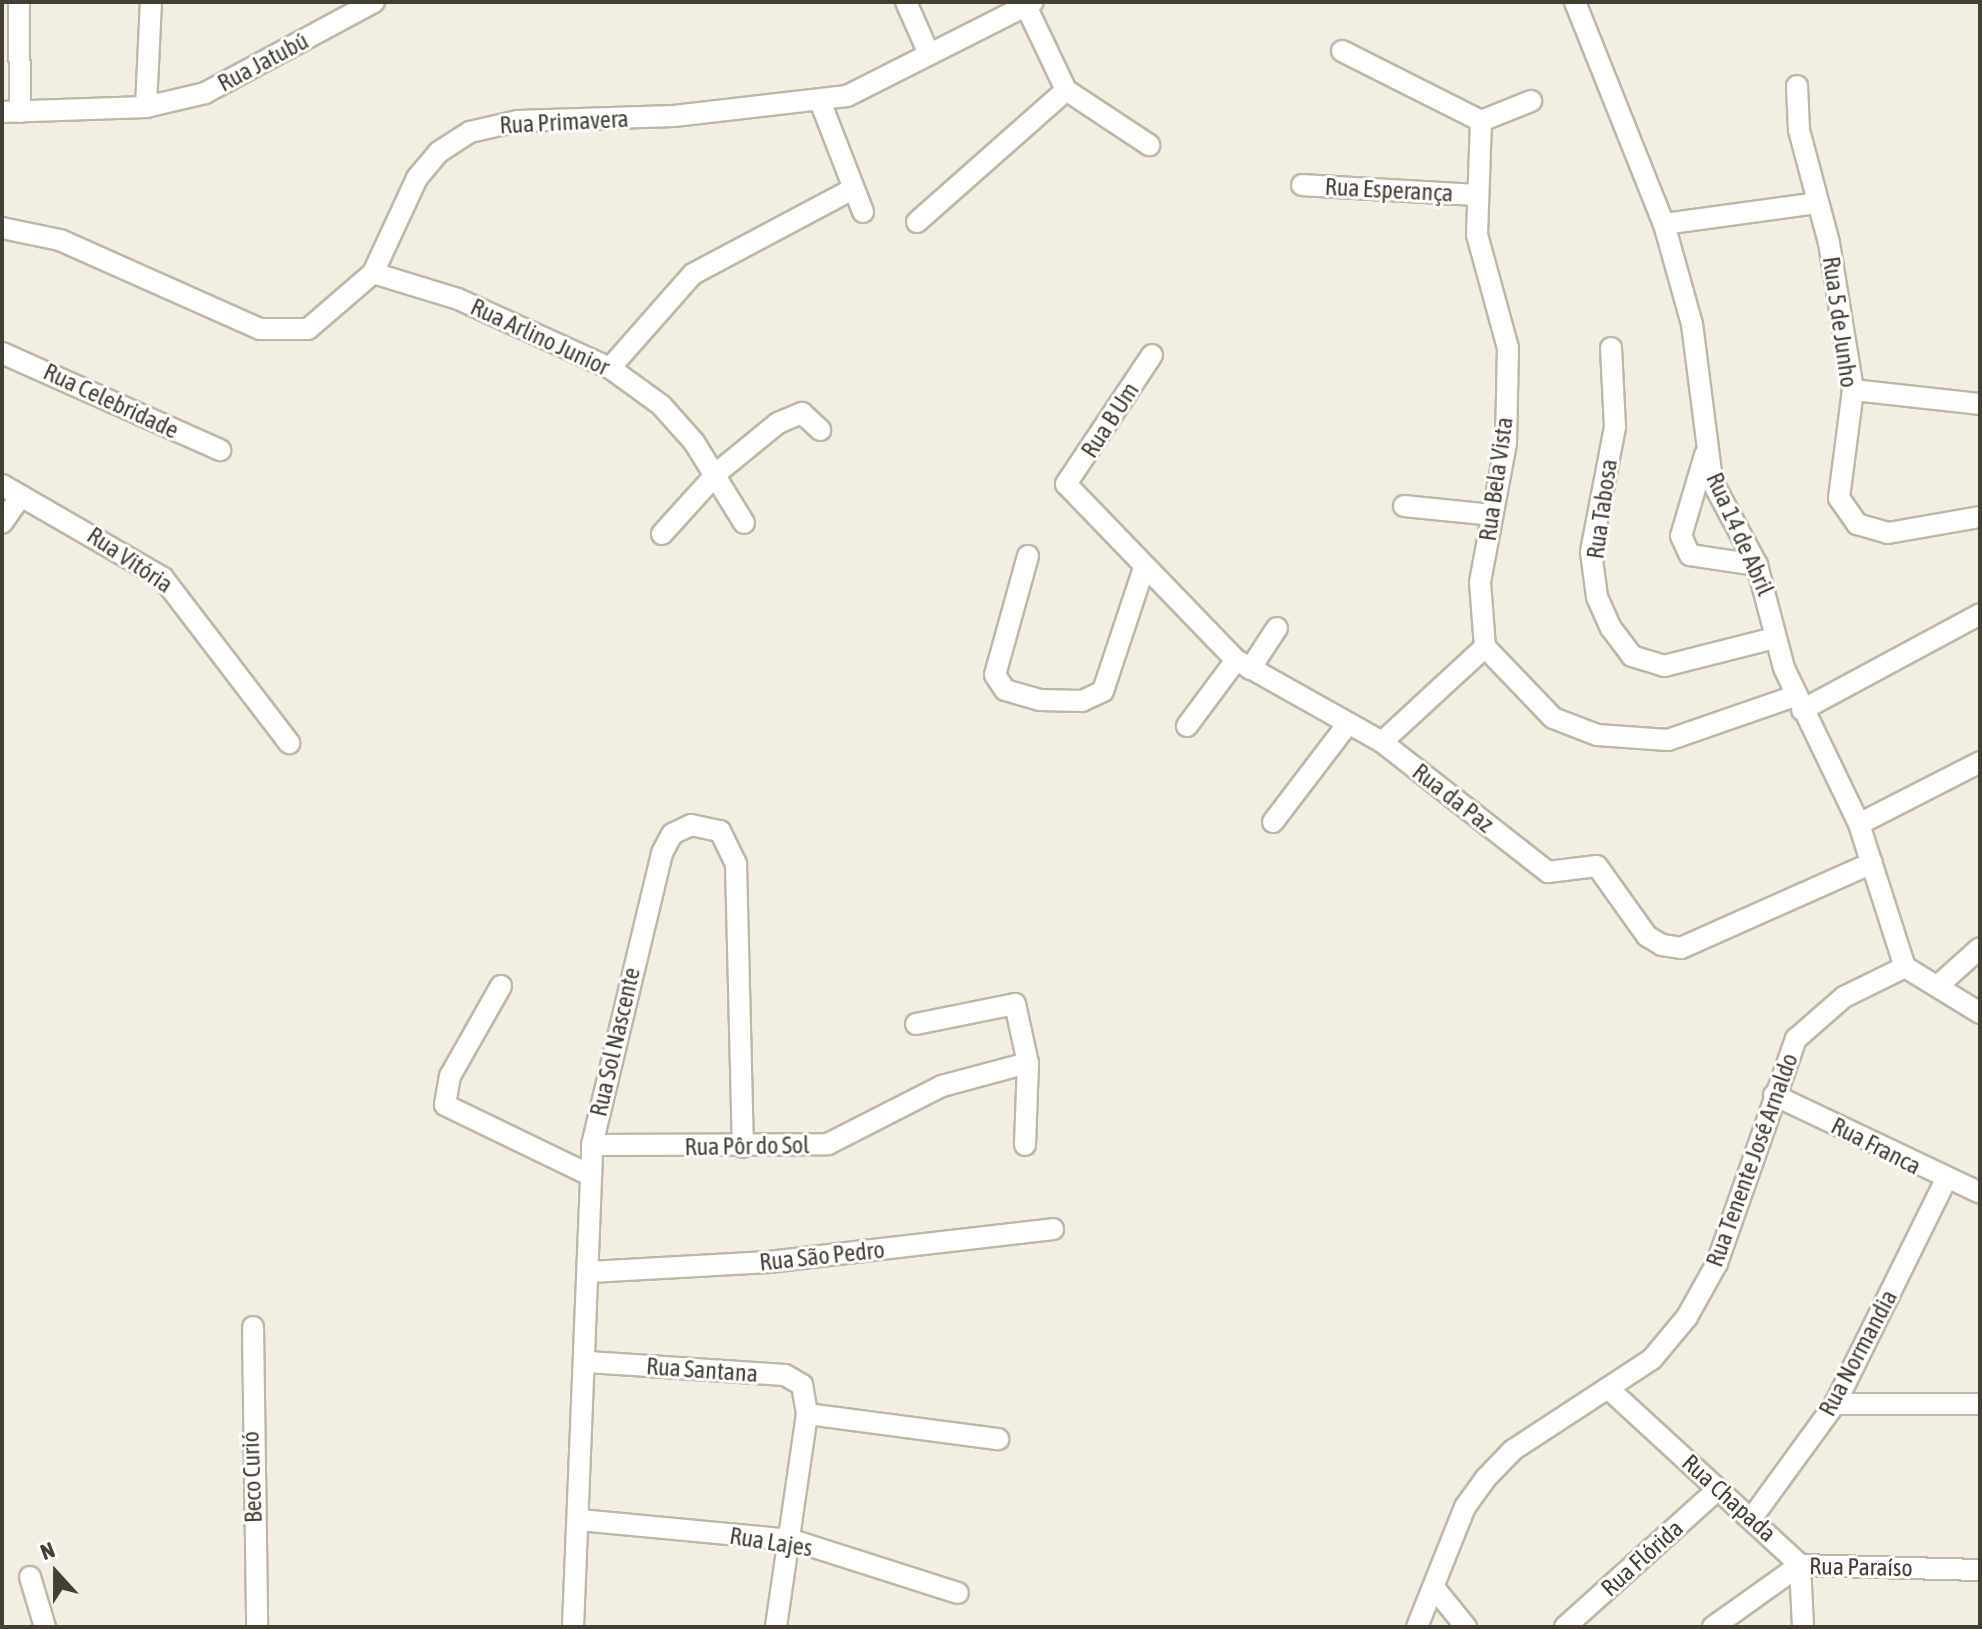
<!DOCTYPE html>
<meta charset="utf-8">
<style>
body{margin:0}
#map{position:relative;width:1982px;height:1629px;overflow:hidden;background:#f2efe2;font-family:"Asap Condensed",sans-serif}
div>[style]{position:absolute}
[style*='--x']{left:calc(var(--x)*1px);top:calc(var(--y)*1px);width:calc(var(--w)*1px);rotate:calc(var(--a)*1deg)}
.roads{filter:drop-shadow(2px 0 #bdb8a5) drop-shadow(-2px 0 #bdb8a5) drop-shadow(0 2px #bdb8a5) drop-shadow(0 -2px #bdb8a5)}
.minor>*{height:20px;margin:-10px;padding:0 10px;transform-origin:10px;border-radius:10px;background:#fff}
span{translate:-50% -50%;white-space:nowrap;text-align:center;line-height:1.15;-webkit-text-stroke:6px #fff;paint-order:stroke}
.street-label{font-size:24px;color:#443f33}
.frame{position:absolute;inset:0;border:4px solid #443f33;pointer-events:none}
.north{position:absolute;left:16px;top:1533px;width:80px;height:80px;-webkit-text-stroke:6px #fff;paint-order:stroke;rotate:339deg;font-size:22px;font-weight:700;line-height:32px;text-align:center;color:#443f33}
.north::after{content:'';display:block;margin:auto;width:28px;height:36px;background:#443f33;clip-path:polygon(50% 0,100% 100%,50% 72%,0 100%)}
</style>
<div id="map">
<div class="roads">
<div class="minor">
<div style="--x:19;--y:2;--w:110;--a:89.5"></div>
<div style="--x:906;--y:2;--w:57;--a:66.1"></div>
<div style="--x:1575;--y:2;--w:239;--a:68.2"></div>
<div style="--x:1664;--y:224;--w:104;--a:74.4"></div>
<div style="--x:1692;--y:324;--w:158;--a:82.7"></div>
<div style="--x:1712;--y:481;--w:95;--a:61.8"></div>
<div style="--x:1757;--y:565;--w:106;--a:75.3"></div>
<div style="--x:1784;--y:668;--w:173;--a:64.3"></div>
<div style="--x:1859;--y:824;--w:150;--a:72.2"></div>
<div style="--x:1026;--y:6;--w:93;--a:64.5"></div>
<div style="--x:1066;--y:90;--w:100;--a:33.5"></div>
<div style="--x:1342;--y:51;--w:156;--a:26.7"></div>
<div style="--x:1797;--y:86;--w:44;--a:87.4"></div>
<div style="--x:1799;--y:130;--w:117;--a:75.1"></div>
<div style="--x:1829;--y:243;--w:149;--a:80.7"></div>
<div style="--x:1853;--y:390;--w:109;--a:97.4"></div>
<div style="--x:1839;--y:498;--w:32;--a:55"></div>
<div style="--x:1857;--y:524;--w:32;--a:16"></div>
<div style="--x:1888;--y:533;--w:93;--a:-9.9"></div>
<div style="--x:820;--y:101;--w:119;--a:68.8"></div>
<div style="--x:146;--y:107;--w:105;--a:-87.3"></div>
<div style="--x:2;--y:112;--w:144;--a:-2"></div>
<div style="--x:146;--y:107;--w:61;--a:-13.3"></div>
<div style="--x:205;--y:93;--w:192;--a:-28.3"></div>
<div style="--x:1302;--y:185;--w:174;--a:3.3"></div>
<div style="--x:917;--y:222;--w:199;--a:-41.5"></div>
<div style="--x:1664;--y:224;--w:155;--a:-7.8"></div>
<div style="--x:2;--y:228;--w:59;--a:11.7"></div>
<div style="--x:60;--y:240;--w:219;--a:24"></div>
<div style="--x:260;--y:329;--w:48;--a:0"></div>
<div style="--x:308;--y:329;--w:86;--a:-40.7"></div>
<div style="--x:373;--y:273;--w:105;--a:-65.1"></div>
<div style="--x:417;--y:178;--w:34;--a:-50"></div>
<div style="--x:439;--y:152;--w:37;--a:-33"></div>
<div style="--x:470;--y:132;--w:49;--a:-12.9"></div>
<div style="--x:518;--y:121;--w:156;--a:-1.8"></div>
<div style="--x:674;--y:116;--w:174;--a:-6.6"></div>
<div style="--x:847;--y:96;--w:208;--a:-26.8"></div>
<div style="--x:373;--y:273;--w:89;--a:17"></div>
<div style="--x:458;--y:299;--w:167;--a:24.4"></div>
<div style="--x:610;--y:368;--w:63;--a:36"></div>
<div style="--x:661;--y:405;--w:50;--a:48.3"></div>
<div style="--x:694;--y:442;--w:95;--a:58.3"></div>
<div style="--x:1611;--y:348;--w:79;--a:87.1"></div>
<div style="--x:1615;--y:427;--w:127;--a:100.9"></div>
<div style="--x:1591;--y:552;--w:45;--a:82.4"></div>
<div style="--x:1597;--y:597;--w:34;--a:66"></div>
<div style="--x:1611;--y:628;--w:35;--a:53"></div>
<div style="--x:1632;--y:656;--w:34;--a:17"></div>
<div style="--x:1664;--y:666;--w:114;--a:-14.2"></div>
<div style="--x:2;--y:353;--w:239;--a:24"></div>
<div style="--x:1152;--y:355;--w:155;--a:123.7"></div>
<div style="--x:1066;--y:484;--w:245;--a:46"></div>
<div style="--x:1236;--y:660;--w:167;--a:29.3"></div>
<div style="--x:1382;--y:742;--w:211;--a:38.1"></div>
<div style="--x:1548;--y:872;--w:49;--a:-7"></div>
<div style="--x:1597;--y:866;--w:86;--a:54.5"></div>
<div style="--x:1647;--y:936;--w:17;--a:31"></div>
<div style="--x:1662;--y:945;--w:19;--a:9"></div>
<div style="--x:1681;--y:948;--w:209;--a:-24"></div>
<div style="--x:610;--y:368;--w:125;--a:-48.6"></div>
<div style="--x:693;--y:274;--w:179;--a:-28"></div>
<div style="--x:1853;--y:390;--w:128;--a:6.3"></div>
<div style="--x:1705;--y:455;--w:84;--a:106.5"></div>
<div style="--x:1681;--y:536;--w:21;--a:65"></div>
<div style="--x:1690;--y:555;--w:68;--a:8.5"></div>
<div style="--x:2;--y:485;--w:186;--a:30"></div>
<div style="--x:163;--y:578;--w:208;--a:52.6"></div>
<div style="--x:1404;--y:506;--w:88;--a:5.8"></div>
<div style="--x:2;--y:523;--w:33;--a:-55"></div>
<div style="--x:662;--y:534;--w:84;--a:-47.9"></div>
<div style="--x:718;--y:472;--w:77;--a:-39.2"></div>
<div style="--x:778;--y:423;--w:26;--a:-23"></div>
<div style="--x:802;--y:413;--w:25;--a:43"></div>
<div style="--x:1028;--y:556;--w:123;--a:105.5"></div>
<div style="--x:995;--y:675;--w:18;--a:56"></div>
<div style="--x:1005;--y:690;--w:36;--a:16"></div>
<div style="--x:1040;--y:700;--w:42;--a:1.4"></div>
<div style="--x:1082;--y:701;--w:23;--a:-25"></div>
<div style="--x:1103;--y:691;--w:130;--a:-71.6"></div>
<div style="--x:1485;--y:647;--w:98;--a:46.2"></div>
<div style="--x:1553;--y:718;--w:47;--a:21.1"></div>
<div style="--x:1597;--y:735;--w:71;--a:4"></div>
<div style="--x:1668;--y:740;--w:134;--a:-19.1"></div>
<div style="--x:1250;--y:669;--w:49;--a:-56.6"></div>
<div style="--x:1802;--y:710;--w:202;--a:-28.3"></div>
<div style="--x:1187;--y:726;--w:82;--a:-53.4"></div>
<div style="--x:1382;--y:742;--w:140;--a:-42.7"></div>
<div style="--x:1485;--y:647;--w:65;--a:-94.4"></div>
<div style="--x:1480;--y:582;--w:141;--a:-79.4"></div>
<div style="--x:1506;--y:443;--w:95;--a:-88.8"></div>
<div style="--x:1508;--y:348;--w:117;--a:-105.3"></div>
<div style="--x:1477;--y:235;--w:114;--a:-88"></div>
<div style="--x:1481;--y:121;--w:54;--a:-21.8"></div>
<div style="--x:1273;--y:822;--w:122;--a:-52.7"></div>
<div style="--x:1859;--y:824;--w:136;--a:-27.1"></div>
<div style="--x:1905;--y:967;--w:88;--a:31.5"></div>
<div style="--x:1941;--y:983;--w:52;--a:-41.9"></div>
<div style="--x:501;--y:986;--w:103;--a:119.5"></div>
<div style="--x:450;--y:1076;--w:29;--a:100"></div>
<div style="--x:445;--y:1105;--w:159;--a:25.8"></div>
<div style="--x:916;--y:1024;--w:101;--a:-11.4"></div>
<div style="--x:1015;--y:1004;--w:60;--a:77.6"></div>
<div style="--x:1028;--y:1063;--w:82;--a:92.1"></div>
<div style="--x:1774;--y:1095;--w:228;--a:25.4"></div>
<div style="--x:592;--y:1145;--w:236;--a:-0.2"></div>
<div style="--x:828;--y:1144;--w:128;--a:-27"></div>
<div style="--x:942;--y:1086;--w:89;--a:-15"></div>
<div style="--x:590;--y:1272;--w:179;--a:-3.2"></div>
<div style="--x:769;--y:1262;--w:286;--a:-6.6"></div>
<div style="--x:253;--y:1327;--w:300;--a:89.2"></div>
<div style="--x:588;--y:1362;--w:197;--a:3.8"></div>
<div style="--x:785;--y:1375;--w:20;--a:30"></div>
<div style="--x:802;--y:1385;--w:29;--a:80"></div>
<div style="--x:807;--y:1414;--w:215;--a:98.3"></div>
<div style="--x:1611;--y:1391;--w:257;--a:42.6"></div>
<div style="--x:1800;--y:1565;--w:62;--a:87.2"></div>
<div style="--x:1835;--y:1404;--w:145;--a:0"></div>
<div style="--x:807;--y:1414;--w:193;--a:7.5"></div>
<div style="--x:1754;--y:1515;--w:137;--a:-53.9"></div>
<div style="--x:1835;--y:1404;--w:249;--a:-63.7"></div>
<div style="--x:579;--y:1520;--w:214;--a:5.4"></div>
<div style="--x:792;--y:1540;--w:174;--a:17.7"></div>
<div style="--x:30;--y:1577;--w:52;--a:73.3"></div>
<div style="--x:1436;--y:1590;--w:48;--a:51"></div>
<div style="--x:573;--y:1627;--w:482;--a:-87.7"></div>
<div style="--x:592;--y:1145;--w:300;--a:-76.5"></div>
<div style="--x:662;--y:853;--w:21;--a:-62"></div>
<div style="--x:672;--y:834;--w:21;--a:-25"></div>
<div style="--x:691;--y:825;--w:30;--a:12"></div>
<div style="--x:720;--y:831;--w:37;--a:64"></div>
<div style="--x:736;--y:864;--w:283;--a:88.6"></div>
<div style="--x:1417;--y:1627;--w:129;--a:-68.2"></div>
<div style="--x:1465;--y:1507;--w:34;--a:-54"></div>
<div style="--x:1485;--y:1479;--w:40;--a:-46"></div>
<div style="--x:1513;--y:1450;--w:166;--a:-33.2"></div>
<div style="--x:1652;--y:1359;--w:55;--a:-50.2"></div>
<div style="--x:1687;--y:1317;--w:62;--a:-60.9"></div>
<div style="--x:1717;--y:1263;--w:238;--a:-70.6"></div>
<div style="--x:1796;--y:1039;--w:64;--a:-41.2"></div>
<div style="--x:1844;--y:997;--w:68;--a:-26.2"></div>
<div style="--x:1565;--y:1627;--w:206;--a:-42"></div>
<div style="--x:1713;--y:1627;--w:107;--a:-35.5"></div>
<div style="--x:1800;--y:1565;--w:180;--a:1.6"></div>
</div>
</div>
<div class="street-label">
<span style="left:263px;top:62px;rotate:-28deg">Rua Jatubú</span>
<span style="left:564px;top:122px;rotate:-3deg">Rua Primavera</span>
<span style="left:1389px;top:190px;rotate:3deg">Rua Esperança</span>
<span style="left:1840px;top:322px;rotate:82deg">Rua 5 de Junho</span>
<span style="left:540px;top:337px;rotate:25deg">Rua Arlino Junior</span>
<span style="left:111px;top:401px;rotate:25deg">Rua Celebridade</span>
<span style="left:1110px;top:420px;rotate:-57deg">Rua B Um</span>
<span style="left:1496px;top:479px;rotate:-82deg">Rua Bela Vista</span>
<span style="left:1602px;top:509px;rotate:-82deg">Rua Tabosa</span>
<span style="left:1740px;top:534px;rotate:66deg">Rua 14 de Abril</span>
<span style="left:130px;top:560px;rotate:34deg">Rua Vitória</span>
<span style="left:1453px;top:798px;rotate:38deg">Rua da Paz</span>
<span style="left:615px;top:1042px;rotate:-77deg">Rua Sol Nascente</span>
<span style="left:747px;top:1146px;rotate:-1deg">Rua Pôr do Sol</span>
<span style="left:1876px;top:1146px;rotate:27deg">Rua Franca</span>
<span style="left:1752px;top:1160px;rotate:-70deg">Rua Tenente José Arnaldo</span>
<span style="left:822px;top:1256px;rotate:-6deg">Rua São Pedro</span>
<span style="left:1858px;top:1353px;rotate:-62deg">Rua Normandia</span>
<span style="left:702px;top:1370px;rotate:4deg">Rua Santana</span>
<span style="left:252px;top:1477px;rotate:-92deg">Beco Curió</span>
<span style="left:1729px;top:1498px;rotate:42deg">Rua Chapada</span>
<span style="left:771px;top:1542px;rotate:9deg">Rua Lajes</span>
<span style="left:1642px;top:1558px;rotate:-42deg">Rua Flórida</span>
<span style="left:1861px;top:1567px;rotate:1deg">Rua Paraíso</span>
</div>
<div class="frame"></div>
<div class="north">N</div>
</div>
